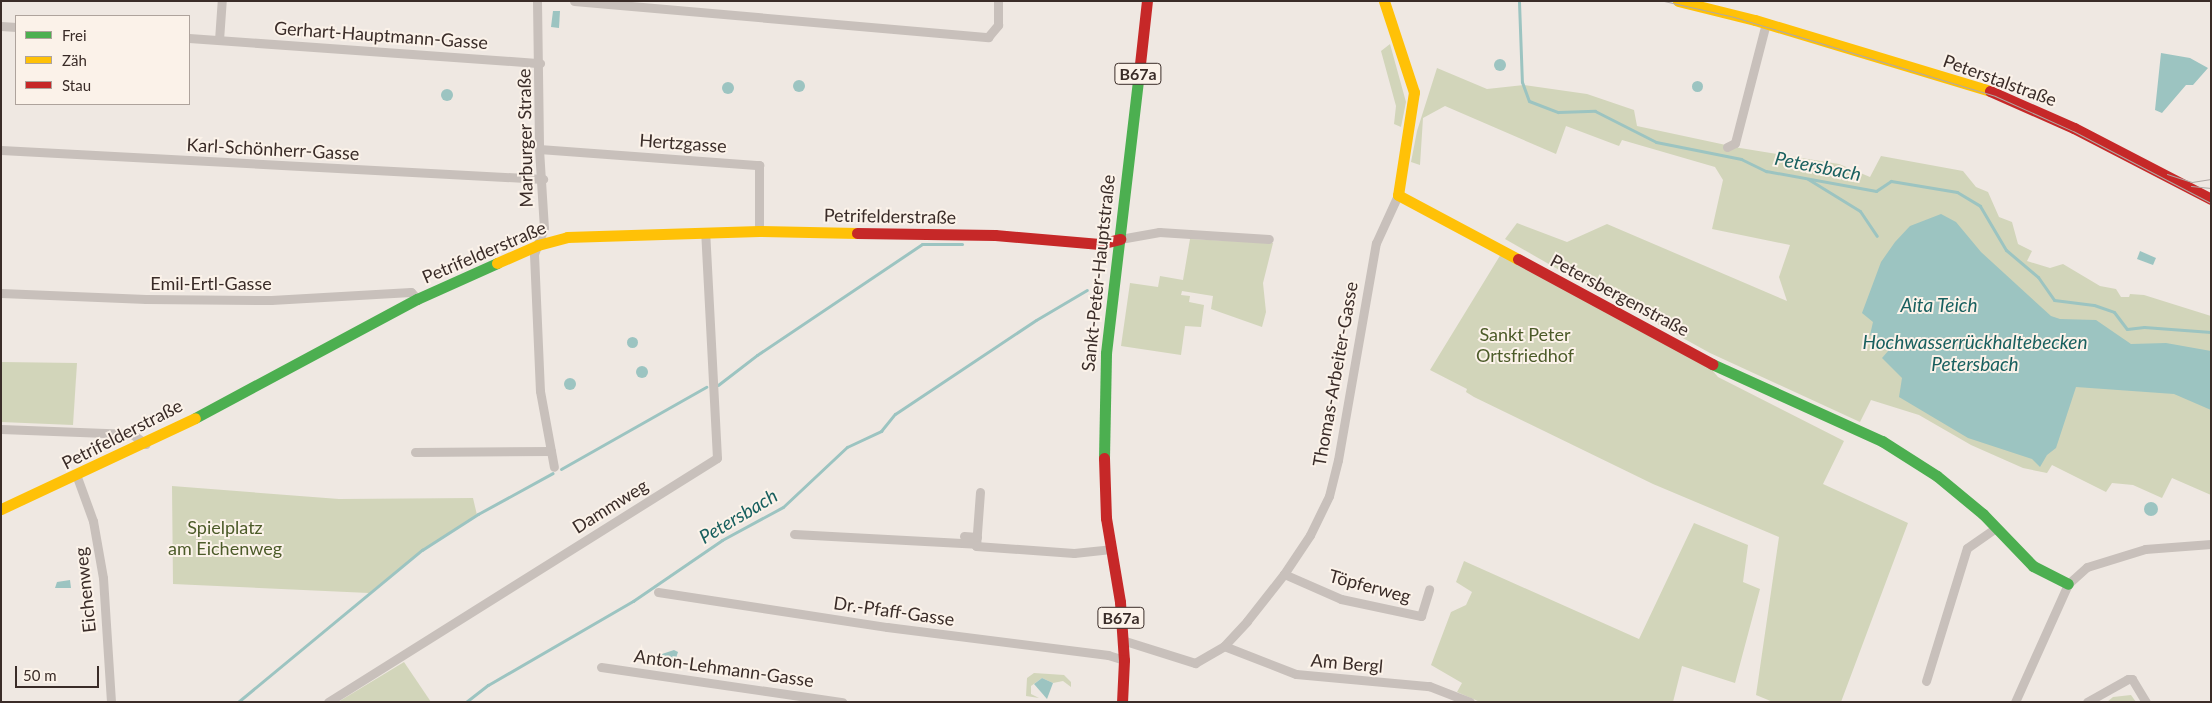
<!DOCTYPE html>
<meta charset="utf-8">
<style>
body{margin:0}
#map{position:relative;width:2212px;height:703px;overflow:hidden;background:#efe8e2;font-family:Lato,sans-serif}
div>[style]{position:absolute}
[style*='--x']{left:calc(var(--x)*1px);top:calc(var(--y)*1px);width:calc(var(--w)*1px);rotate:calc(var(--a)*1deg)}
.green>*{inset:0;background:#d2d5ba}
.water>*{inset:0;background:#9cc4c1}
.round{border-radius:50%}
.stream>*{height:3px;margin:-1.5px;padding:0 1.5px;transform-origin:1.5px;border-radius:1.5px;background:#9cc4c1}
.street>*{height:9px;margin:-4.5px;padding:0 4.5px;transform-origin:4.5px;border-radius:4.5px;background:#c8c0bb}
.fast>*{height:11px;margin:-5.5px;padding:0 5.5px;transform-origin:5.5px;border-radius:5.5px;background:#4caf50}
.slow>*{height:11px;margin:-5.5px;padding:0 5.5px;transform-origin:5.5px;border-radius:5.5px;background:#ffc107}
.jam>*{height:11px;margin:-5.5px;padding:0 5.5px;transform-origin:5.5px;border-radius:5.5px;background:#c62828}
.tram>*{height:1px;margin:-0.5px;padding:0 0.5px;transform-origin:0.5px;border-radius:0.5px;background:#b0a9a5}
span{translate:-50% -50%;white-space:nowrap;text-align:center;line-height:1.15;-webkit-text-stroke:4px #fbf2e9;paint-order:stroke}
.shield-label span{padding:1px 4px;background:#fbf2e9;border:1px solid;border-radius:4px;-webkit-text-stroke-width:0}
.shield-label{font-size:16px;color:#3a2c28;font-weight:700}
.street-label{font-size:18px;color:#3a2c28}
.park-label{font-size:18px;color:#4c5b29}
.water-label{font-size:19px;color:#19605f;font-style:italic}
.frame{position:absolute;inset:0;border:2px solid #3a2c28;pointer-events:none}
.legend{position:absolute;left:15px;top:15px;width:175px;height:90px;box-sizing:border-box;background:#fbf2e9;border:1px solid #aea39c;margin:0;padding:6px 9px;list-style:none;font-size:15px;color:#3a2c28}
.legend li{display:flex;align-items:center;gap:10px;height:25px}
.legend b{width:25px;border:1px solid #aea39c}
.scale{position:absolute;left:15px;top:666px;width:84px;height:22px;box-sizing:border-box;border:2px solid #3a2c28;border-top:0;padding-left:6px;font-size:15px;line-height:18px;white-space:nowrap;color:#3a2c28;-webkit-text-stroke:4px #fbf2e9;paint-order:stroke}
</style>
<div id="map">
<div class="green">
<div style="clip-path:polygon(1390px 44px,1406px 102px,1401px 127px,1394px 124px,1396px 106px,1381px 51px)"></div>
<div style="clip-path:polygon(1437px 68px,1487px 89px,1524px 85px,1587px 94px,1634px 110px,1637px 126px,1740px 148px,1839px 164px,1870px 177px,1881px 156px,1963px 171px,1976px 187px,1988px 192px,1999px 217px,2012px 222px,2018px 244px,2032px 251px,2027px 261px,2050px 268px,2063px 264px,2100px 286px,2116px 289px,2121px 297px,2129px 297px,2130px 294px,2144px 295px,2211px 316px,2211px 495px,2172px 478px,2162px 498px,2133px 485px,2112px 483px,2106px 492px,2052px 465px,2047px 473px,2023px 468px,1971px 445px,1919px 415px,1871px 400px,1860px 422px,1710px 353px,1561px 271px,1505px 239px,1517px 223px,1567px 242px,1607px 224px,1787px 301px,1779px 277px,1790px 245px,1712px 229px,1723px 180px,1715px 167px,1622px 140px,1619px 146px,1566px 126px,1556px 154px,1445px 106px,1423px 118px,1420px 165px,1411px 162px,1417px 131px)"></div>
<div style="clip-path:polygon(1190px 239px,1273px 243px,1263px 283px,1266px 312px,1262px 327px,1211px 309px,1213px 296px,1182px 291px,1181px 295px,1190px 296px,1189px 302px,1204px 305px,1201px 327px,1185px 326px,1181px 355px,1121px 346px,1130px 283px,1158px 287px,1160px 276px,1183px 280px)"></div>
<div style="clip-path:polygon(1501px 254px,1712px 370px,1718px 377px,1844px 441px,1823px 484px,1908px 523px,1841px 702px,1773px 702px,1756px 695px,1779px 537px,1653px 484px,1474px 397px,1466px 392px,1467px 389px,1430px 370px)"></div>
<div style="clip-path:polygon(1px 362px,77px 363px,73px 425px,1px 422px)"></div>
<div style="clip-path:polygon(172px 486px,339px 499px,473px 498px,477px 515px,422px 550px,369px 593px,173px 584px)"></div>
<div style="clip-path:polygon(1694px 523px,1748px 545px,1743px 582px,1760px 589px,1735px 683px,1682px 666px,1673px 702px,1480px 702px,1457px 692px,1462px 683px,1431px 665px,1451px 612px,1466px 605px,1472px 592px,1456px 582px,1464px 561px,1639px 639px)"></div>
<div style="clip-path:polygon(404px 662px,431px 702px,338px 702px)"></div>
<div style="clip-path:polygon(1034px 673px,1064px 675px,1071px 682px,1071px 687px,1063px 681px,1053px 683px,1042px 678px,1031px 686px,1031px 694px,1039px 698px,1026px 696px,1027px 678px)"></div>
<div style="clip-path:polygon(2131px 695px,2136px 702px,2107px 702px,2113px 697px)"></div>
</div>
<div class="water">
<div style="clip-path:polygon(553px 11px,560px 11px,559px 28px,551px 27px)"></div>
<div style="clip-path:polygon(2161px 53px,2190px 58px,2208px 68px,2193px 85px,2186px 85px,2162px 113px,2155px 110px)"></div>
<div class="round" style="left:1494px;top:59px;width:12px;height:12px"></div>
<div class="round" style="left:793px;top:80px;width:12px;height:12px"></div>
<div class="round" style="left:1691.5px;top:80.5px;width:11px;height:11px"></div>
<div class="round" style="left:722px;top:82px;width:12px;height:12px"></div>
<div class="round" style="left:441px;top:89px;width:12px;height:12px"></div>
<div style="clip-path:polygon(1941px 214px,1956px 222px,1981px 252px,2051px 316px,2060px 319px,2096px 320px,2131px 344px,2166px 343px,2211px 351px,2211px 410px,2174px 394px,2076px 387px,2056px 448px,2047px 455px,2040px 467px,2032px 459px,1968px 438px,1899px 397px,1902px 378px,1882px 358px,1889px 350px,1870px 335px,1873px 322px,1862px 313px,1881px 262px,1895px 242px,1910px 226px)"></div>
<div style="clip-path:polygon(2140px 251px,2156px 258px,2153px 265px,2137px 259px)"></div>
<div class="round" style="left:626.5px;top:336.5px;width:11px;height:11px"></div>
<div class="round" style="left:636px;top:366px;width:12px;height:12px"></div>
<div class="round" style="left:564px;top:378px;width:12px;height:12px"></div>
<div class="round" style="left:2144px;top:502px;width:14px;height:14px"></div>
<div style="clip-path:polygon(70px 580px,71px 588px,55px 588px,57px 582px)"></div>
<div style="clip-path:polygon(674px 650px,678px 652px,676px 658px,663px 663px,660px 660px,662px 654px)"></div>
<div style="clip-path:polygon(1042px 678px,1053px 683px,1047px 699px,1034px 684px)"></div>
</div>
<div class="stream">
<div style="--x:1519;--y:2;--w:80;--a:87.9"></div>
<div style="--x:1522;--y:82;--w:20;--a:70"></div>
<div style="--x:1529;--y:101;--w:31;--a:21"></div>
<div style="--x:1558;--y:112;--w:37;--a:-2"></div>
<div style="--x:1595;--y:111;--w:68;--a:26.9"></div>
<div style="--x:1656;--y:142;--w:87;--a:11.3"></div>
<div style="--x:1741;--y:159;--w:28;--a:26"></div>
<div style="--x:1766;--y:171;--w:112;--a:10.3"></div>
<div style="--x:1876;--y:191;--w:18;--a:-34"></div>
<div style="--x:1891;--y:181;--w:67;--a:9.5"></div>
<div style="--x:1957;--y:192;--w:27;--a:31"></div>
<div style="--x:1980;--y:206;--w:51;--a:59.4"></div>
<div style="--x:2006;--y:250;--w:42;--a:40.2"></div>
<div style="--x:2038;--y:277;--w:28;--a:55"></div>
<div style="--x:2054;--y:300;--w:40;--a:7.1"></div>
<div style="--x:2094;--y:305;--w:21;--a:19"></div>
<div style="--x:2114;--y:312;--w:21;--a:53"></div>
<div style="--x:2127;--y:329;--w:17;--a:-7"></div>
<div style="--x:2144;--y:327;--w:67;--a:4.3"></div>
<div style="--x:1808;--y:179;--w:61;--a:31.6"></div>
<div style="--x:1860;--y:211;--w:30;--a:56"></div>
<div style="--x:718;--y:385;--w:49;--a:-37.6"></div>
<div style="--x:757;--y:355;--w:199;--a:-33.9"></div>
<div style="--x:922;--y:244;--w:40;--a:0"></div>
<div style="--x:561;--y:469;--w:167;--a:-29.5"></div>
<div style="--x:238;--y:702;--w:239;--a:-39.6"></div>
<div style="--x:422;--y:550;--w:67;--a:-32.7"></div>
<div style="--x:478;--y:514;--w:85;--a:-28.7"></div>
<div style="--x:466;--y:702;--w:28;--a:-38"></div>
<div style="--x:488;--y:685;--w:168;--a:-30.1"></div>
<div style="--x:633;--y:601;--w:108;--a:-34.4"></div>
<div style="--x:722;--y:540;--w:69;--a:-28.4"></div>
<div style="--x:783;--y:507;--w:88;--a:-43.2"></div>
<div style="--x:847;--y:447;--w:38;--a:-25"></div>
<div style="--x:881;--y:431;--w:22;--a:-51"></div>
<div style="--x:895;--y:414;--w:169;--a:-33.7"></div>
<div style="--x:1036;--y:320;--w:59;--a:-30.5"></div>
</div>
<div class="street">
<div style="--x:537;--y:1;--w:148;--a:89.2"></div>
<div style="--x:539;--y:149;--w:79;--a:86.4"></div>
<div style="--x:544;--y:228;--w:28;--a:111"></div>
<div style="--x:534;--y:254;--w:137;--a:87.5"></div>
<div style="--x:540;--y:391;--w:77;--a:79.6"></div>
<div style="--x:574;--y:1;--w:416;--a:5"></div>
<div style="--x:988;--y:37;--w:16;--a:-50"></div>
<div style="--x:998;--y:25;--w:24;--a:-90"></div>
<div style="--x:1;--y:26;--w:15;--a:4"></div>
<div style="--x:189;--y:38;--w:352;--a:4.1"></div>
<div style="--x:219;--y:40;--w:39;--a:-86"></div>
<div style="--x:1727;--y:147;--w:9;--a:-27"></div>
<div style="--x:1735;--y:143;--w:124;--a:-75.5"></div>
<div style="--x:539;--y:149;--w:221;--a:4.2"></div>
<div style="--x:759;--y:165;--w:66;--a:90"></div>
<div style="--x:1;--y:150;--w:543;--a:3.06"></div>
<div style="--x:1120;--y:239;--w:40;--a:-10"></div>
<div style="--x:1159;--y:232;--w:110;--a:3.6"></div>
<div style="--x:1;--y:293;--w:145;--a:2.4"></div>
<div style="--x:146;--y:299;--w:125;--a:0.5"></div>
<div style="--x:271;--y:300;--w:140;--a:-3.3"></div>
<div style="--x:411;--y:292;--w:9;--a:49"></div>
<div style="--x:1;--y:429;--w:131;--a:2.2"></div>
<div style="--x:132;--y:434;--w:17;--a:36"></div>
<div style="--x:415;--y:452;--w:136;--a:-0.4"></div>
<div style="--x:77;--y:477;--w:47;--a:70"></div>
<div style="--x:93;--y:521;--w:58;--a:80"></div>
<div style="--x:103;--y:578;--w:124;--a:86.3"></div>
<div style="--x:980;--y:492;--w:54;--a:94.2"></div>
<div style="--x:976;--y:546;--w:98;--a:4.1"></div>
<div style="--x:1074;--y:553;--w:37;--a:-6"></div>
<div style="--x:794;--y:534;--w:182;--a:3.1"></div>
<div style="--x:964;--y:536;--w:13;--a:4"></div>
<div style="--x:1284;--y:574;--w:62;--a:23.7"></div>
<div style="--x:1341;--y:599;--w:82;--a:12"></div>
<div style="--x:1421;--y:616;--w:28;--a:-73"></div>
<div style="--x:658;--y:592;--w:232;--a:8.7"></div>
<div style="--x:887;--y:627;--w:223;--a:7.2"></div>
<div style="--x:1108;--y:655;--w:17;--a:17"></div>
<div style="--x:1122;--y:640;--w:77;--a:17.5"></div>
<div style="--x:1195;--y:663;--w:34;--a:-30"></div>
<div style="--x:1224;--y:646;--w:34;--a:-47"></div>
<div style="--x:1247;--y:621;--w:60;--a:-51.8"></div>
<div style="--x:1284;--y:574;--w:47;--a:-56.3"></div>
<div style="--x:1310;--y:535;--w:43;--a:-64"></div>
<div style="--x:1329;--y:496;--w:37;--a:-76"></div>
<div style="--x:1338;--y:460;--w:220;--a:-80.1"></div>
<div style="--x:1376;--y:243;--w:53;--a:-65.4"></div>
<div style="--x:1224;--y:646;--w:77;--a:21.3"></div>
<div style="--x:1296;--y:674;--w:134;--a:5.2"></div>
<div style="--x:1429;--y:686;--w:44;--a:21.3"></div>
<div style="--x:601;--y:667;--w:244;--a:8.3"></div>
<div style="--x:1926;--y:681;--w:139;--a:-72.9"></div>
<div style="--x:1967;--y:548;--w:33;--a:-35"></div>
<div style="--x:328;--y:702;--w:459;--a:-32.1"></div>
<div style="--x:717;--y:458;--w:226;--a:-93"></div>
<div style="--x:2015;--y:702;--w:129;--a:-65.8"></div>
<div style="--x:2068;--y:584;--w:25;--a:-42"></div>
<div style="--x:2087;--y:567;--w:61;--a:-17.2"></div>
<div style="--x:2145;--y:549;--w:66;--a:-4.3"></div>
<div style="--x:2087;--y:702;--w:47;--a:-29.3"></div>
<div style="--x:2128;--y:679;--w:4;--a:0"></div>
<div style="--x:2132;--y:679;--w:27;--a:59"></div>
</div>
<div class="fast">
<div style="--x:1712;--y:364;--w:187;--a:24.4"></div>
<div style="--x:1882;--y:441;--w:65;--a:32.5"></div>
<div style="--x:1937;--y:476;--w:60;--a:39.6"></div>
<div style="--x:1983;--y:514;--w:72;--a:46.1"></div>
<div style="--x:2033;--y:566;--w:39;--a:27"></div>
<div style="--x:195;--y:418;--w:252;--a:-28.2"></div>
<div style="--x:417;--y:299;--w:88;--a:-24.2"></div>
<div style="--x:1104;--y:458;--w:105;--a:-88.9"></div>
<div style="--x:1106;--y:353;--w:282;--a:-83.3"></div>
</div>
<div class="slow">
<div style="--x:1384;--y:1;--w:96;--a:71.8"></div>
<div style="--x:1414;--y:92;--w:104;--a:98.8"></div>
<div style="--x:1398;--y:195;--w:136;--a:28.1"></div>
<div style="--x:1678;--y:1;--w:79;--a:13.9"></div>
<div style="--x:1755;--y:20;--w:245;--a:16.8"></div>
<div style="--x:497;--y:263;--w:45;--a:-23.7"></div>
<div style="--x:538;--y:245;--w:30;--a:-15"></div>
<div style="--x:567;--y:237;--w:192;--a:-1.8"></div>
<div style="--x:759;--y:231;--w:98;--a:1.2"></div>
<div style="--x:1;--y:509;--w:214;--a:-25.1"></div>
</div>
<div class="jam">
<div style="--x:1139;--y:73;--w:72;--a:-83.7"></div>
<div style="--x:1990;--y:91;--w:92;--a:23.8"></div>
<div style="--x:2074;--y:128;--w:154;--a:27.4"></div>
<div style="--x:857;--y:233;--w:138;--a:0.8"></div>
<div style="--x:995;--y:235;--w:105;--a:4.9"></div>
<div style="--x:1100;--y:244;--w:21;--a:-14"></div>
<div style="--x:1518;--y:259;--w:221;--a:28.4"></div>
<div style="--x:1104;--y:458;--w:60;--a:88.1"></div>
<div style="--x:1106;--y:518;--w:85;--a:80.5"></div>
<div style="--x:1120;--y:602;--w:58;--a:86.1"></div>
<div style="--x:1124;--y:660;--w:42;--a:92.7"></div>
</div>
<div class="tram">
<div style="--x:1664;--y:1;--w:72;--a:12.9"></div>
<div style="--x:1734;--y:17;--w:273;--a:16.8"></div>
<div style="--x:1995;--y:96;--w:85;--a:24.2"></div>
<div style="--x:2073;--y:131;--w:156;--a:27.6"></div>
<div style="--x:2167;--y:174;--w:26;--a:18"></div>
<div style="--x:2192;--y:182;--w:19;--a:-9"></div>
<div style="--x:2191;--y:186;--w:20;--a:6"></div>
</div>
<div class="shield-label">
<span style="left:1138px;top:74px">B67a</span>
<span style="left:1121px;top:618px">B67a</span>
</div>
<div class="street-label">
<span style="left:381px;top:35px;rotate:4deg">Gerhart-Hauptmann-Gasse</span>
<span style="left:2000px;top:80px;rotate:20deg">Peterstalstraße</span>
<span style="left:525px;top:138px;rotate:-91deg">Marburger Straße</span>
<span style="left:683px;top:143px;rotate:4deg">Hertzgasse</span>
<span style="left:273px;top:149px;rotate:3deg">Karl-Schönherr-Gasse</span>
<span style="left:890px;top:216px;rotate:1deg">Petrifelderstraße</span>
<span style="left:484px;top:252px;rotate:-23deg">Petrifelderstraße</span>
<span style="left:1098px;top:273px;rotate:-84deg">Sankt-Peter-Hauptstraße</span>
<span style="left:211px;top:283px">Emil-Ertl-Gasse</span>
<span style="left:1620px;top:295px;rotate:28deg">Petersbergenstraße</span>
<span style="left:1335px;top:374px;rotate:-80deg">Thomas-Arbeiter-Gasse</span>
<span style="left:122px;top:434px;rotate:-27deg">Petrifelderstraße</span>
<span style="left:610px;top:506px;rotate:-32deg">Dammweg</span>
<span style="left:1370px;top:586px;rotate:15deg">Töpferweg</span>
<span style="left:85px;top:590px;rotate:-96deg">Eichenweg</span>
<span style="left:894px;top:611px;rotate:8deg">Dr.-Pfaff-Gasse</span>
<span style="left:1347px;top:663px;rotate:5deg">Am Bergl</span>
<span style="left:724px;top:668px;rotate:8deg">Anton-Lehmann-Gasse</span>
</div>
<div class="park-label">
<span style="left:1525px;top:345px">Sankt Peter<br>Ortsfriedhof</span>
<span style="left:225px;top:538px">Spielplatz<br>am Eichenweg</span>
</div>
<div class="water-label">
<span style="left:1818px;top:166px;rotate:11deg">Petersbach</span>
<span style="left:1939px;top:305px">Aita Teich</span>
<span style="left:1975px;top:353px">Hochwasserrückhaltebecken<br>Petersbach</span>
<span style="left:738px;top:516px;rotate:-31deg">Petersbach</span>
</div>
<div class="frame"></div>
<ul class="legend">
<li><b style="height:6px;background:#4caf50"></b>Frei</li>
<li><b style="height:6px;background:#ffc107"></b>Zäh</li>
<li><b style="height:6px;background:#c62828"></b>Stau</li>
</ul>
<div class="scale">50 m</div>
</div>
